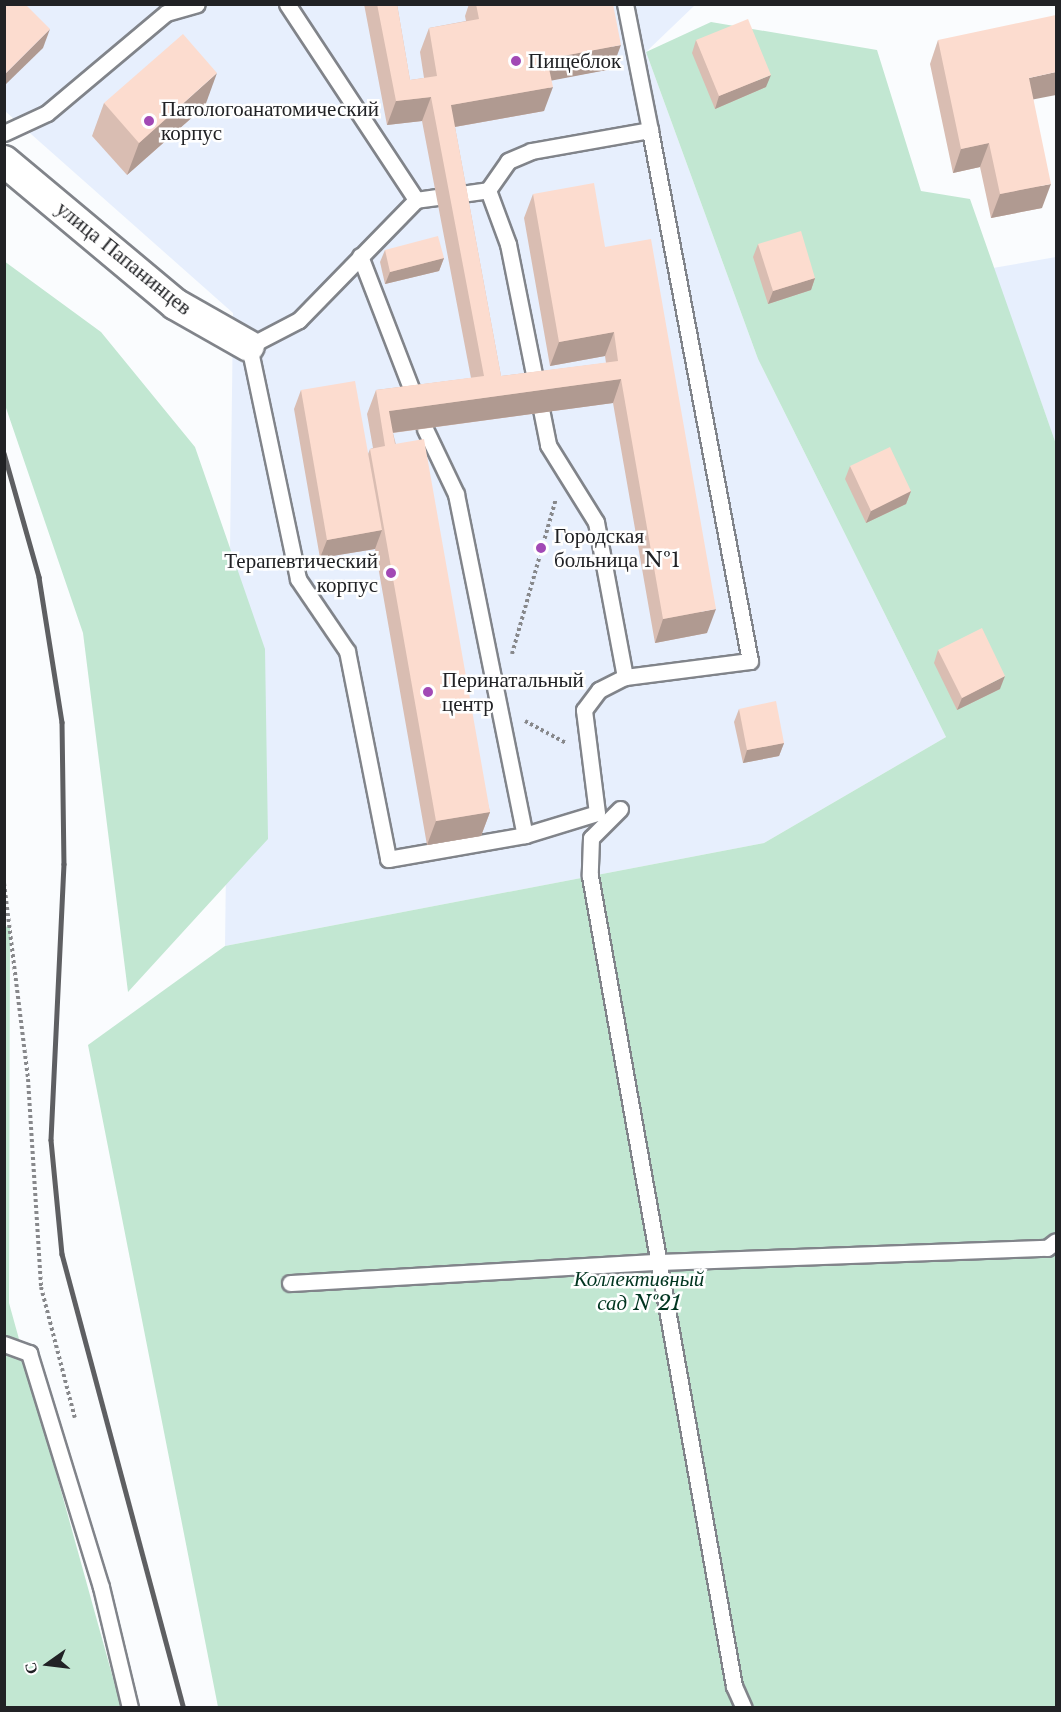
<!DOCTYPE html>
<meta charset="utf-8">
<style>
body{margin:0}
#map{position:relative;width:1061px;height:1712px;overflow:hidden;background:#fafcfe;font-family:"Libre Baskerville",serif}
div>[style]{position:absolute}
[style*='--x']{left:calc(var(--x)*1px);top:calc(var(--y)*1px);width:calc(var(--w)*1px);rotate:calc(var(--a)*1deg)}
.built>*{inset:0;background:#e7effd}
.green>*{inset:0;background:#c2e7d2}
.path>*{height:4px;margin-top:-2px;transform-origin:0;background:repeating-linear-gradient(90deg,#87888b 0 3px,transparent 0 6px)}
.roads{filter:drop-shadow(2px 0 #81848a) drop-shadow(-2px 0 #81848a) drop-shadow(0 2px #81848a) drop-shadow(0 -2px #81848a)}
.lane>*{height:15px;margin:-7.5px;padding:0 7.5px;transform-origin:7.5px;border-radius:7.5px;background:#fff}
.street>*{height:30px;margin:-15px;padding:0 15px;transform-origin:15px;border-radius:15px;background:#fff}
.rail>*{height:4.5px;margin:-2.25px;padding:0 2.25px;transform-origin:2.25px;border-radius:2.25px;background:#5e5f62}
.wall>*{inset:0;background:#d9bdb2}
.shaded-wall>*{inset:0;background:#b09a91}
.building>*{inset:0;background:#fcdccf}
.dots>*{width:16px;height:16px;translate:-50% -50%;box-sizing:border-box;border:3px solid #fff;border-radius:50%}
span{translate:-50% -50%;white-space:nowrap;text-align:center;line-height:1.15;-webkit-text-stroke:5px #fff;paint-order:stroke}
.poi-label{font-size:21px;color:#212225}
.left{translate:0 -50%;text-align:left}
.right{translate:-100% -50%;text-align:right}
.street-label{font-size:21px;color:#212225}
.park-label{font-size:21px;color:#013520;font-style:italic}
.frame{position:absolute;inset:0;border:6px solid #212225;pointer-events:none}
.north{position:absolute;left:18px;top:1634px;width:60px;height:60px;-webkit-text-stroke:4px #fff;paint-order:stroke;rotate:256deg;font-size:16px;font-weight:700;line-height:24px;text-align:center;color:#212225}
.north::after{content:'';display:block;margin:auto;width:21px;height:27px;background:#212225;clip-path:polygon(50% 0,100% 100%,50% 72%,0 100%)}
</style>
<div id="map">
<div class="built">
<div style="clip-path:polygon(5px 5px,695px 5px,646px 52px,758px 359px,946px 737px,764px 843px,225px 946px,233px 313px,5px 111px)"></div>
<div style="clip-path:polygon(1056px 257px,1056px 444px,993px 268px)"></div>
</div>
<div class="green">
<div style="clip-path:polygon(711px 22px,877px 50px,921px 191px,970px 199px,1056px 444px,1056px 1707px,218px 1707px,88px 1045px,225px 946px,764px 843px,946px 737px,758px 359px,646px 52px)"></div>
<div style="clip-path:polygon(4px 261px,101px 332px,195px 447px,265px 649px,268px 839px,128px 992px,83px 633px,5px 405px)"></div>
<div style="clip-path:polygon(10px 926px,9px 1303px,121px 1707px,5px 1708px,4px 927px)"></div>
</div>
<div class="path">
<div style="--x:512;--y:654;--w:161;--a:-74.2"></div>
<div style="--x:525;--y:721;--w:47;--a:28.2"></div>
<div style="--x:4;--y:883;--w:197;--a:83"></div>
<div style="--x:28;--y:1079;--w:208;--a:86.4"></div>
<div style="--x:41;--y:1287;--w:135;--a:75.5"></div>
</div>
<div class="roads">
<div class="lane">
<div style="--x:287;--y:4;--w:235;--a:56.6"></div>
<div style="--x:4;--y:133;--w:47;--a:-24.9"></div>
<div style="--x:47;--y:113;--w:155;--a:-40"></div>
<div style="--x:166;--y:13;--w:32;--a:-16"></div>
<div style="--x:488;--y:190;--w:58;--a:69.7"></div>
<div style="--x:508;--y:244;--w:205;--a:78.7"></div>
<div style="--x:548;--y:445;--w:91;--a:58.1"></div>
<div style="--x:596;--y:522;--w:158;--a:79.4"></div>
<div style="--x:454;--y:195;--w:34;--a:-8"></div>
<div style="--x:488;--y:190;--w:35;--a:-55"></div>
<div style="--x:508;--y:161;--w:25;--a:-23"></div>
<div style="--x:531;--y:151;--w:121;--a:-10"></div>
<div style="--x:650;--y:130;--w:128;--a:-101.2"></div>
<div style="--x:437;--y:197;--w:21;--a:172"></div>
<div style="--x:416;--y:200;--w:168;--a:134.3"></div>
<div style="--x:299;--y:320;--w:56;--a:152.5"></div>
<div style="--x:249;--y:346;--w:238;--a:78.1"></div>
<div style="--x:298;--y:579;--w:87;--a:55.8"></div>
<div style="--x:347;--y:651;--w:212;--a:78.8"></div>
<div style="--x:388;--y:859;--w:139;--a:-9.9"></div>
<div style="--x:525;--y:835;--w:75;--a:-17"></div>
<div style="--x:597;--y:813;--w:104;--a:-97.2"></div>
<div style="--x:584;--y:710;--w:25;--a:-53"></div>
<div style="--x:599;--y:690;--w:29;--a:-27"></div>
<div style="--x:625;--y:677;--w:126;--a:-7.3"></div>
<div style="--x:750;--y:661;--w:540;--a:-100.67"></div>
<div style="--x:360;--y:256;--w:159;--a:68.9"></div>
<div style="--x:425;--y:429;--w:72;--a:64.5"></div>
<div style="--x:456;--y:494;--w:348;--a:78.6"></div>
<div style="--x:620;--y:809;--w:41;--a:135"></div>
<div style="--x:591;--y:838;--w:38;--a:92"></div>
<div style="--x:590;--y:876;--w:823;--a:79.92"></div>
<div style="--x:734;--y:1686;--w:24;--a:66"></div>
<div style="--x:290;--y:1283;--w:370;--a:-3.3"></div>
<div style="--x:659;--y:1262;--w:388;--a:-2.1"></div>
<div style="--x:1047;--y:1248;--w:11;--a:-38"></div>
<div style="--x:4;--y:1344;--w:27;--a:20"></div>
<div style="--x:29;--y:1353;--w:245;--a:72.9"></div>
<div style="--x:101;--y:1587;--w:124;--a:76.5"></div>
</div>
<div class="street">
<div style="--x:4;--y:161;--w:223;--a:39.9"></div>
<div style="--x:175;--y:304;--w:85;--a:29.6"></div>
</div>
</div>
<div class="rail">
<div style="--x:4;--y:453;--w:129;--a:74.2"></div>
<div style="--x:39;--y:577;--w:147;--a:81"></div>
<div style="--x:62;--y:722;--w:142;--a:89.2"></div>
<div style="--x:64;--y:864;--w:276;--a:92.7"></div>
<div style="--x:51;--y:1140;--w:115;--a:84.5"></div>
<div style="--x:62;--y:1254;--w:470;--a:75"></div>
</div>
<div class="wall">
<div style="clip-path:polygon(364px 4px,397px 4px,410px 80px,424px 78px,420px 52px,429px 28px,466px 21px,465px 16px,469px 4px,613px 4px,612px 69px,551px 80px,544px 111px,455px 127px,501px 376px,606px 363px,605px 356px,550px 366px,524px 218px,533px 194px,605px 247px,707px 633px,655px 643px,613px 403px,393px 433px,490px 812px,481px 836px,427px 845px,375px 549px,320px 558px,294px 409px,301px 390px,368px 454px,370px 449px,373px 448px,367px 414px,376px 390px,471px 378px,422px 121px,387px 125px)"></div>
<div style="clip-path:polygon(696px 40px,766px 87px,715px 109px,692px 53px)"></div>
<div style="clip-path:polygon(938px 40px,1033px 99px,1042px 208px,991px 218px,980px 167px,953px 173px,930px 64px)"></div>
<div style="clip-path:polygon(104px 103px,205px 106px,127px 175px,92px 136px)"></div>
<div style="clip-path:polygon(758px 244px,815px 278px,811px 290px,768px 304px,753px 257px)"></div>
<div style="clip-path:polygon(385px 250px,444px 258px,439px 271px,385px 284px,380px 262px)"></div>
<div style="clip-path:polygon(850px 466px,911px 491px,906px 504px,866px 523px,845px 479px)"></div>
<div style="clip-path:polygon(938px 650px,1000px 689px,957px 710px,934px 663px)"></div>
<div style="clip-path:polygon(739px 709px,784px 743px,779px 756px,743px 763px,734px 722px)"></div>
</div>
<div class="shaded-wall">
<div style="clip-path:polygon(50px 29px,43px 48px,4px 86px,4px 75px)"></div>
<div style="clip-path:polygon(621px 45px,612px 69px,539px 83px,547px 59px)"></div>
<div style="clip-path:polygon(1056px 72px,1056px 95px,1020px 102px,1029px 78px)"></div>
<div style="clip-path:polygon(217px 73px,205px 106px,127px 175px,139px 143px)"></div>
<div style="clip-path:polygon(771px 75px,766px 87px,715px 109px,719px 96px)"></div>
<div style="clip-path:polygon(553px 87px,544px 111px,443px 129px,451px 105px)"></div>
<div style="clip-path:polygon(431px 97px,422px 121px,387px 125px,396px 101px)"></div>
<div style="clip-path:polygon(989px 143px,980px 167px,953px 173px,961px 149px)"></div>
<div style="clip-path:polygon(1051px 184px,1042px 208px,991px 218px,1000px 194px)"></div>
<div style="clip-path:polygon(444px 258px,439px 271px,385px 284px,390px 272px)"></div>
<div style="clip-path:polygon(815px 278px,811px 290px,768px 304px,773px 291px)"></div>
<div style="clip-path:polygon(614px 332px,605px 356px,550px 366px,559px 342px)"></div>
<div style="clip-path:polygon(621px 379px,613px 403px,383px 434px,389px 411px)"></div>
<div style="clip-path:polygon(911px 491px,906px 504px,866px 523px,871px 511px)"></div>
<div style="clip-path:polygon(382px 530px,375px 549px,320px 558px,327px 540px)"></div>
<div style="clip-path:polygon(716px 609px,707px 633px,655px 643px,663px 619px)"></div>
<div style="clip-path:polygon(1005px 676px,1000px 689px,957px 710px,962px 698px)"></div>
<div style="clip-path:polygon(784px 743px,779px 756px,743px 763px,747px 750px)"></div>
<div style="clip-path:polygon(490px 812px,481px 836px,427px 845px,436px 821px)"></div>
</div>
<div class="building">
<div style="clip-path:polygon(4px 4px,25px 4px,50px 29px,4px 75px)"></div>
<div style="clip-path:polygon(377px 4px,397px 4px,410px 80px,437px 76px,429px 28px,479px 19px,476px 4px,613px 4px,621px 45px,547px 59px,553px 87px,451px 105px,501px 376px,618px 361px,614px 332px,559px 342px,533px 194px,594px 183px,605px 247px,651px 239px,716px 609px,663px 619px,621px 379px,389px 411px,395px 444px,424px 439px,490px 812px,436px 821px,370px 449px,385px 446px,376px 390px,484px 376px,431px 97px,396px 101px)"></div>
<div style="clip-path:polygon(1056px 15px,1056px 72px,1029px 78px,1051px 184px,1000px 194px,989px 143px,961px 149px,938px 40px)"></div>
<div style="clip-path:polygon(748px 19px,771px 75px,719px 96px,696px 40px)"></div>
<div style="clip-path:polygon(183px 34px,217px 73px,139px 143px,104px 103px)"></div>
<div style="clip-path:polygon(801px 231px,815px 278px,773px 291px,758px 244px)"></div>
<div style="clip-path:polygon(438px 236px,444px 258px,390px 272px,385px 250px)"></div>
<div style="clip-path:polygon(355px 381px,382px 530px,327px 540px,301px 390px)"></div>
<div style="clip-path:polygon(890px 447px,911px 491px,871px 511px,850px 466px)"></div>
<div style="clip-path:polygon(982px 628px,1005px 676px,962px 698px,938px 650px)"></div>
<div style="clip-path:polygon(776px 701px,784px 743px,747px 750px,739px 709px)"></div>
</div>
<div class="dots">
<div style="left:516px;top:61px;background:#a249b5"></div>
<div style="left:149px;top:121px;background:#a249b5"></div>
<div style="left:541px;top:548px;background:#a249b5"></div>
<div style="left:391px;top:573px;background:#a249b5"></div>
<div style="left:428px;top:692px;background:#a249b5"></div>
</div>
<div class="poi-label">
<span class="left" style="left:528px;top:61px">Пищеблок</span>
<span class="left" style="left:161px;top:121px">Патологоанатомический<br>корпус</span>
<span class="left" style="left:554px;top:548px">Городская<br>больница №1</span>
<span class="right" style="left:378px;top:573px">Терапевтический<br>корпус</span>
<span class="left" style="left:442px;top:692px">Перинатальный<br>центр</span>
</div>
<div class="street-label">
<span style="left:124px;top:258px;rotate:39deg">улица Папанинцев</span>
</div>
<div class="park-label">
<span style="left:639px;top:1291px">Коллективный<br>сад №21</span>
</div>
<div class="frame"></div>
<div class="north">С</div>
</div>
